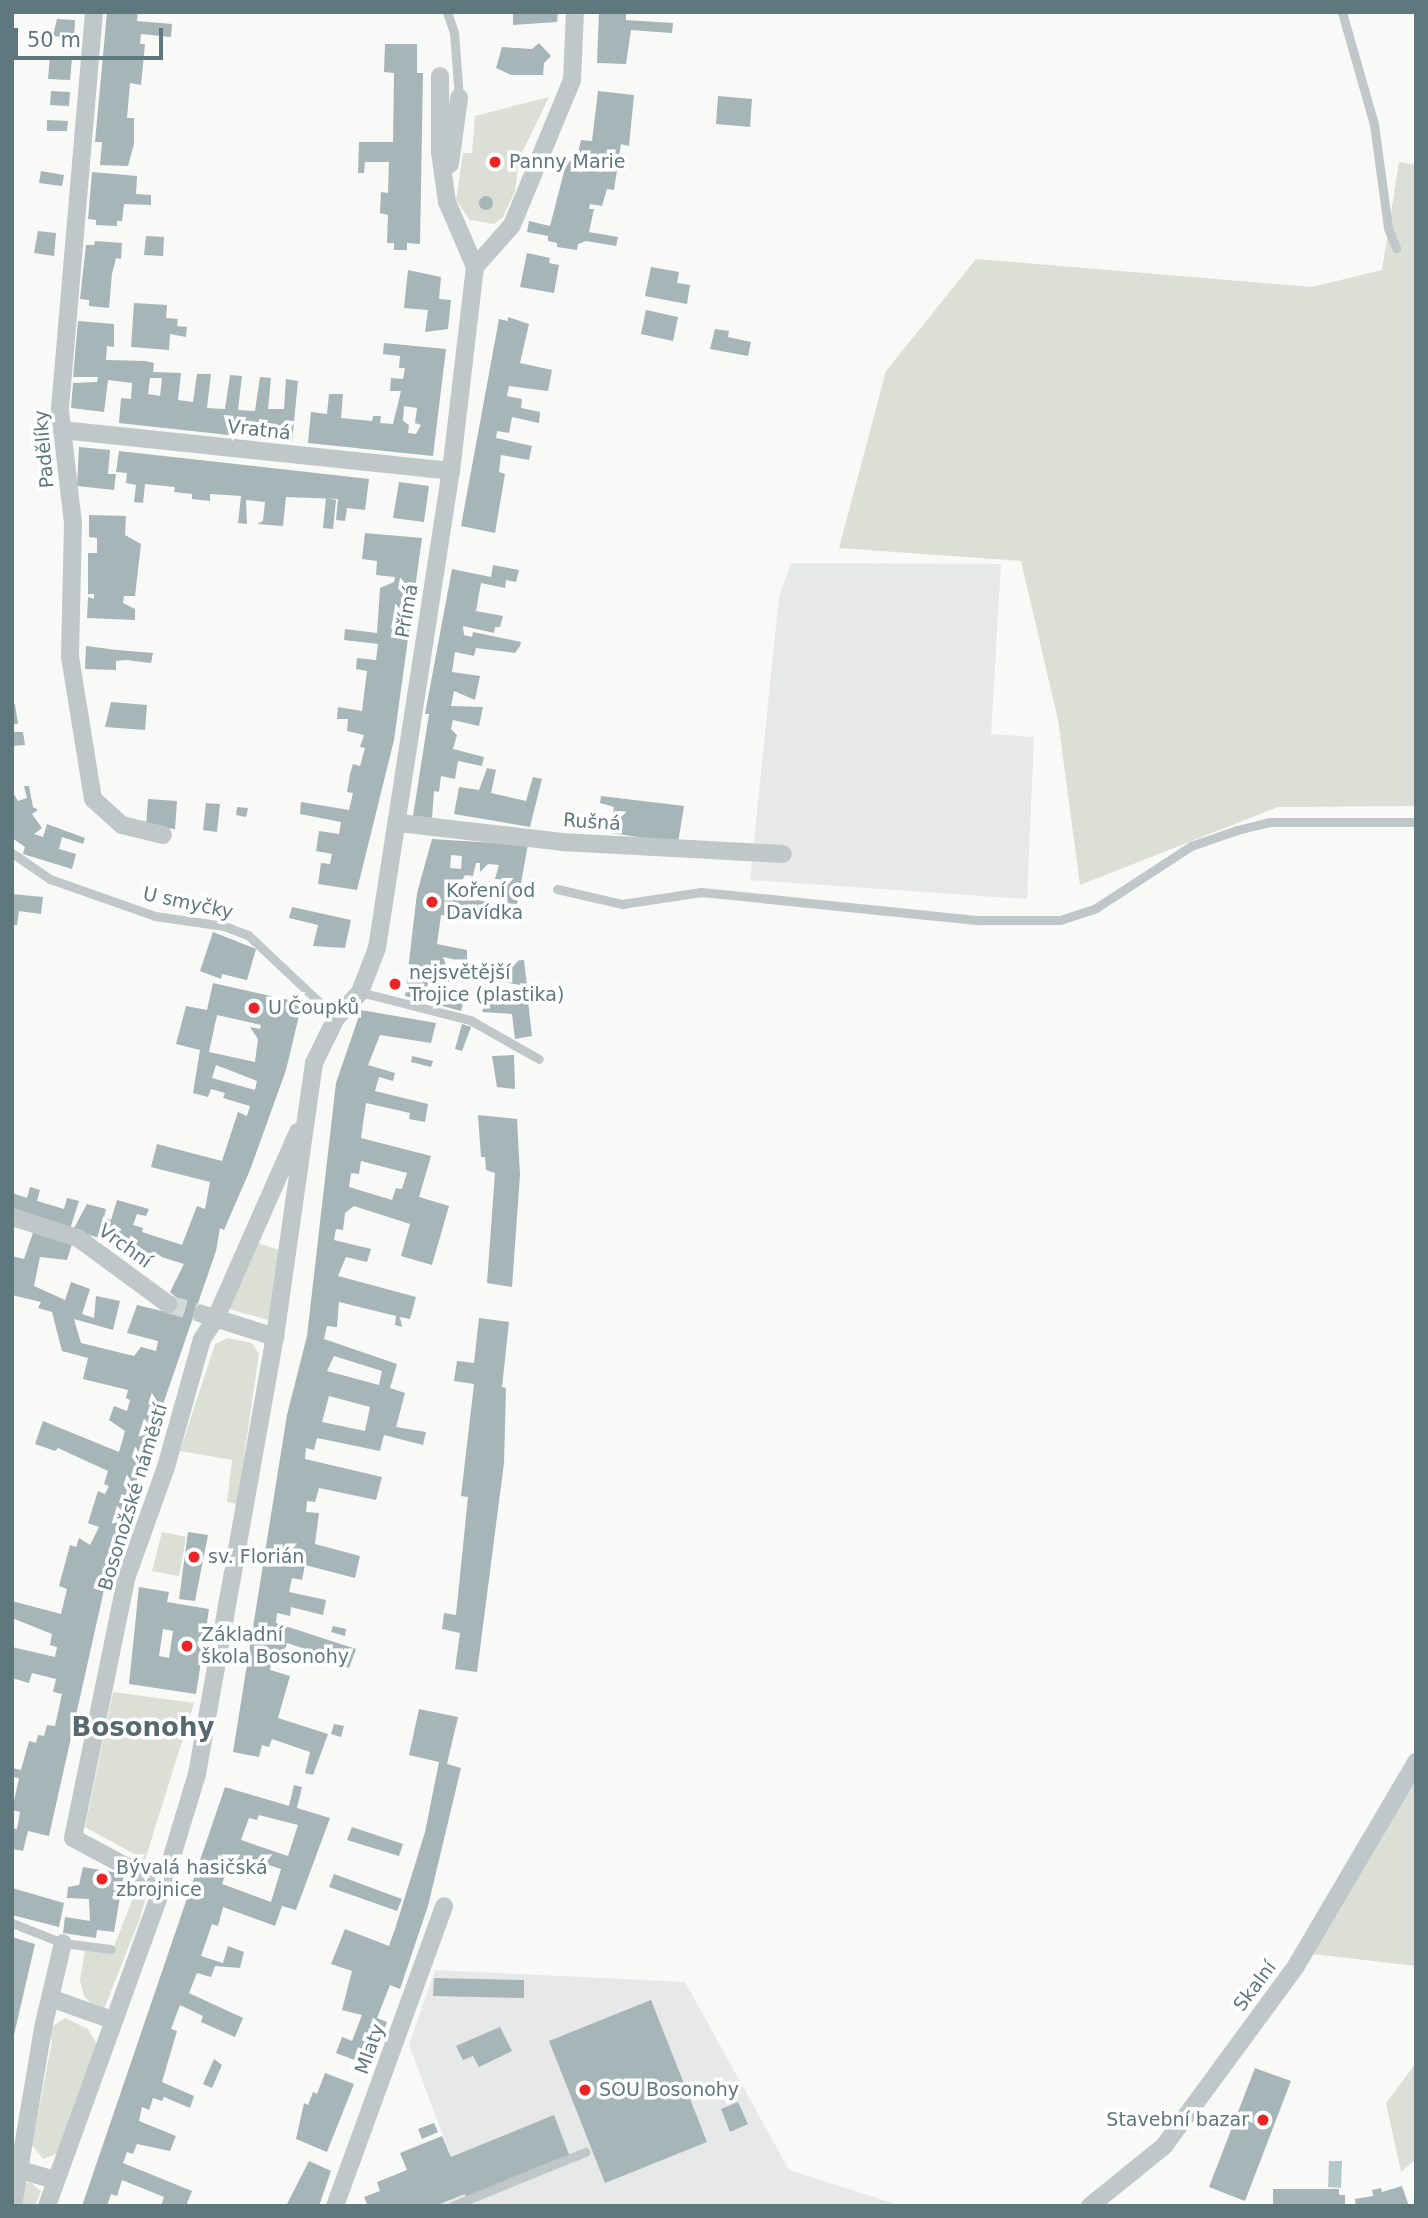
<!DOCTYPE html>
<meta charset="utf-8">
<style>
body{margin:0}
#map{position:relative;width:1428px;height:2218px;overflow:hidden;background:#f9f9f7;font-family:"DejaVu Sans",sans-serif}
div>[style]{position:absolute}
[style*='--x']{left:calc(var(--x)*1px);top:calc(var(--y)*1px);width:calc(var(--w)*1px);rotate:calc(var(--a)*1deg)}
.built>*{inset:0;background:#e7e9e8}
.green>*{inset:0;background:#dbdfd6}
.water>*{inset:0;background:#b6c9ca}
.building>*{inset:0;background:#a6b5b7}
.round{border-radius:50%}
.street-tunnel>*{height:18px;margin-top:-9px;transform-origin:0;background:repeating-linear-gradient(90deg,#d2d9d9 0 18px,transparent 0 27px)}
.lane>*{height:9px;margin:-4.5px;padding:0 4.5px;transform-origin:4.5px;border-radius:4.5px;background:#c0c7c9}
.street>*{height:18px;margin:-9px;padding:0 9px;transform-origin:9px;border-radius:9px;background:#c0c7c9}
.dots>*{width:19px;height:19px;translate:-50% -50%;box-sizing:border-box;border:4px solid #fff;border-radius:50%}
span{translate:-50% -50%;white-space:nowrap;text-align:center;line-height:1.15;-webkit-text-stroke:7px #fff;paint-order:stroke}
.poi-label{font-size:19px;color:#5e787e}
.left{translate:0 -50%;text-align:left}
.right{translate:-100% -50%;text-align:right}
.street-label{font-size:19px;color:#5e787e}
.district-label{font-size:26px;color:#55696e;font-weight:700}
.frame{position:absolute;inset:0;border:14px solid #5e787e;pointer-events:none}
.scale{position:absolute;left:14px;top:28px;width:149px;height:32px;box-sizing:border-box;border:4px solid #5e787e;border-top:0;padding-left:9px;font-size:21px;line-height:24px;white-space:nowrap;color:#5e787e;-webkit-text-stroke:5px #fff;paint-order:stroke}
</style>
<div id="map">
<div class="built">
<div style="clip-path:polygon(791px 563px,1001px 564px,991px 734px,1034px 737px,1027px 899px,750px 880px,779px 597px)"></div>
<div style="clip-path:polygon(435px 1970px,685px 1982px,789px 2170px,902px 2206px,435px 2206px,465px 2194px,409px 2045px)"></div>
</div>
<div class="green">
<div style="clip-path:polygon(549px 97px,519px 159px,515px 191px,503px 217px,494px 224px,470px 220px,456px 200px,463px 153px,472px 153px,475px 116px)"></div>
<div style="clip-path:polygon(1399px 162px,1416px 165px,1416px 806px,1278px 807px,1080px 885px,1058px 720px,1021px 561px,839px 548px,886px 371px,976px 259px,1312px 287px,1382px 270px)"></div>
<div style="clip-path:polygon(258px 1243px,279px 1250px,269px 1320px,229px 1309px)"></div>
<div style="clip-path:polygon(228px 1338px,252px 1343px,259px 1354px,237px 1504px,227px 1502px,232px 1460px,180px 1451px,215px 1344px)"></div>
<div style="clip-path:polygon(162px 1532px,186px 1537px,179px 1576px,152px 1571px)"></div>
<div style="clip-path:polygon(113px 1692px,194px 1703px,145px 1860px,85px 1827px)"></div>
<div style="clip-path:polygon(1416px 1777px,1416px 1966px,1313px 1954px)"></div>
<div style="clip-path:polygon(137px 1888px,147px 1894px,140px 1918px,104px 2009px,94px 2007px,84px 1996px,80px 1981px,85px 1950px,111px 1954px)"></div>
<div style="clip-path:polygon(65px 2018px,88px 2029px,97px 2044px,58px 2153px,43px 2159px,32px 2145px,52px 2041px,47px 2030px)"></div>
<div style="clip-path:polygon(1416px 2063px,1416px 2159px,1401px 2172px,1386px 2103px)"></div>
<div style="clip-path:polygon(30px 2182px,41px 2191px,35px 2206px,18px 2206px,25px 2184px)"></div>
</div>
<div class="water">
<div style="clip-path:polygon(1329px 2161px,1342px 2161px,1341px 2188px,1328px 2187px)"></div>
</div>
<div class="building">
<div style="clip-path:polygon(107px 12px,138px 12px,137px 21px,172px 24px,171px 37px,141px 34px,140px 44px,145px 44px,141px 85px,130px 83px,127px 118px,134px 118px,134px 144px,128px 166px,100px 165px,102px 142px,95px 142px)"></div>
<div style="clip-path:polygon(513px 12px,558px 12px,557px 22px,513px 25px)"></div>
<div style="clip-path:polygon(599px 12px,626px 12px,626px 20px,673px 23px,672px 33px,631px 30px,626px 64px,597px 63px)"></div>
<div style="clip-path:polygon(57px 19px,75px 20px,74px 38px,53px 36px)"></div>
<div style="clip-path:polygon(539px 43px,551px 56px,544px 63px,543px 75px,511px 75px,496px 68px,502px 47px,532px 49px)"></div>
<div style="clip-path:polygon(385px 44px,417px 44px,417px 73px,423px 73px,420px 244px,407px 243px,407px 250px,394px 250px,394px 243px,387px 243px,388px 215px,380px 213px,381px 192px,388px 193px,389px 162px,365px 162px,364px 173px,358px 173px,359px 142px,393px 142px,394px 73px,384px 72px)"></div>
<div style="clip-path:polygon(50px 56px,72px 58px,70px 80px,48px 79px)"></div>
<div style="clip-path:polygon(51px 91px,70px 92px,69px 106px,50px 105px)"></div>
<div style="clip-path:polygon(598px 91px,634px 95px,629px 146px,621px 144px,614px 190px,607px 189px,602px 206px,590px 204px,589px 209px,594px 209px,589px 232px,618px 237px,616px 246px,586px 241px,578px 244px,577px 250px,557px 247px,557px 243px,548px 241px,548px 236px,527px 232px,529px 221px,550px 226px,565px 168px,570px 161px,576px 162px,581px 140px,592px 141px)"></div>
<div style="clip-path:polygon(718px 96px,752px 99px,750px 127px,716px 124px)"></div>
<div style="clip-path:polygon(47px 120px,68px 121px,67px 131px,47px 131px)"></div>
<div style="clip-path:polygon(41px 171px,64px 175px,62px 186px,39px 183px)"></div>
<div style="clip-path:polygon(92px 172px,137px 176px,136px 194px,151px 195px,151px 205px,124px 204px,122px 221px,117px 221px,117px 226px,96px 225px,96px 220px,88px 219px)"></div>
<div class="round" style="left:479px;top:196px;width:14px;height:14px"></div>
<div style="clip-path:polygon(38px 231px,56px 233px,54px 256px,34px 253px)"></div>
<div style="clip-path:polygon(146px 236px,164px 237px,163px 256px,144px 255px)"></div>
<div style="clip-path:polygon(95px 241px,122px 243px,121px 259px,116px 258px,112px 274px,109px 308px,89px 306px,89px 300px,80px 299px,86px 245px,94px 245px)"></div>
<div style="clip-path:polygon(527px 253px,550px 258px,549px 263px,559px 265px,554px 293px,520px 287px)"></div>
<div style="clip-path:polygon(651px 267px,679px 272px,677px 283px,690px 285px,687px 304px,645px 296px)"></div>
<div style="clip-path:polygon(408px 270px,441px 277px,439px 299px,451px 300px,448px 329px,425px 332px,428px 310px,404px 308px)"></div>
<div style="clip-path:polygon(134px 303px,167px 305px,166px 318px,178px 319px,177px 326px,187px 327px,186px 337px,170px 334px,169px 350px,131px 347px)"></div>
<div style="clip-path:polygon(646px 310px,678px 317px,673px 341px,641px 334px)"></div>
<div style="clip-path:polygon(508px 317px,529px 324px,520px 363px,552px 370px,548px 391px,509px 386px,507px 396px,522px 399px,521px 408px,540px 412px,539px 423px,512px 417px,509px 433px,497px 431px,496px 438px,532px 446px,529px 460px,501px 455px,499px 472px,505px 474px,495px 533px,461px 526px,499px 319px,508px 321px)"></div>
<div style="clip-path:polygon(evenodd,78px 321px,114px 324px,114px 347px,107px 346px,106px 360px,145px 361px,154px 363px,153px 372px,181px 373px,178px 400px,193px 402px,197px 374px,211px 374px,207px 408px,225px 409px,230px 375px,242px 376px,238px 410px,255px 411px,260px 377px,271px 378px,268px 409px,284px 409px,286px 379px,298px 381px,292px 442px,119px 423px,121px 398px,131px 399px,132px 383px,108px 380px,104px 412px,71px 408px,73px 383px,97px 382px,98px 377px,73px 377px,78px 321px,150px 378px,162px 378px,160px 396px,148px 394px,150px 378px)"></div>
<div style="clip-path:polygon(715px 329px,729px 331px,728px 337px,751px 342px,748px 356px,710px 349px)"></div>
<div style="clip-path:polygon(evenodd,384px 343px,446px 349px,433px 456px,308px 443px,311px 412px,327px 414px,329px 394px,343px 394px,341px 418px,372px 421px,373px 416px,381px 416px,380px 423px,393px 424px,401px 391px,390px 391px,391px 378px,403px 379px,405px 368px,399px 368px,400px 356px,383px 354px,384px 343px,404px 406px,417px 408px,415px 423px,421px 425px,416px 434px,408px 433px,409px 425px,403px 421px,404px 406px)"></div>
<div style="clip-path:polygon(79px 447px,110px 450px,108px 474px,116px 474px,114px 490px,77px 486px)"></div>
<div style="clip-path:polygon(119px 451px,369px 479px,365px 510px,347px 508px,345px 521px,336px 520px,338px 499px,286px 497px,283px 526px,257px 524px,263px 521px,265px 502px,246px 500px,247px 524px,238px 523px,241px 496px,210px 494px,210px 501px,192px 499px,192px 494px,174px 492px,175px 487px,145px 484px,143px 503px,134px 502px,136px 485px,126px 483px,127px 473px,116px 472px)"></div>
<div style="clip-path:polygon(399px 482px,429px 486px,424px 522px,393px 518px)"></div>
<div style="clip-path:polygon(326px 498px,336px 500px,333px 529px,323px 528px)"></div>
<div style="clip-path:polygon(89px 515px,126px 516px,125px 535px,141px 544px,135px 596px,124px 596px,123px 603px,135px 609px,135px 620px,87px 618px,88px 597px,94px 599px,94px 594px,88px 594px,88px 553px,97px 553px,97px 538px,89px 537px)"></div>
<div style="clip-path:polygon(365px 533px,422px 538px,394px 740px,357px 890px,318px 884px,321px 863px,330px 864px,332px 854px,316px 851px,319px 831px,339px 834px,341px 822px,300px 814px,301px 802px,349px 810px,353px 793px,347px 792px,350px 774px,353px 764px,360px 766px,365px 748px,360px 747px,364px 735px,347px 731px,348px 719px,337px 719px,338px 707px,362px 711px,367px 671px,356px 669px,357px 658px,376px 660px,378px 644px,344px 640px,345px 629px,377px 633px,380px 588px,394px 582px,395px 577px,376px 575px,377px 561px,362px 559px)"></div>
<div style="clip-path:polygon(493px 565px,519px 570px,516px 582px,506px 580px,505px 588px,481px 583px,476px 611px,503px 616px,500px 627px,495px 627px,494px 633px,463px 626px,464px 635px,472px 637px,473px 632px,521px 642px,520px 646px,515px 653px,476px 648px,474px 656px,455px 652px,452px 672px,480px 676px,475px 700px,454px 691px,451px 706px,483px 707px,479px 726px,453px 720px,451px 729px,457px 735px,453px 749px,484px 757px,482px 766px,458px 761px,455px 779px,441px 776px,439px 792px,434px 791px,432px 818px,413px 816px,429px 714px,425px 714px,452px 569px,491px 577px)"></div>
<div style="clip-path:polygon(86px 646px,117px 650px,153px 653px,151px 663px,126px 660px,116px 661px,116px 670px,85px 669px)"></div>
<div style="clip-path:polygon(111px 702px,147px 705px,145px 730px,105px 727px)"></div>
<div style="clip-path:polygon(15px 704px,18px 724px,12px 724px,12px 705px)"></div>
<div style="clip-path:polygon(12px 732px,23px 732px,25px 745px,12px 746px)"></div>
<div style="clip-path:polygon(487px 768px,496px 770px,491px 793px,526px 801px,533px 777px,542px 779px,530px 827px,454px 814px,459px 787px,479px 790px)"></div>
<div style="clip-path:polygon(24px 786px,29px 786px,33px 807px,38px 810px,32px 814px,42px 828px,34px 834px,43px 837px,47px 824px,85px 838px,83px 844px,62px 837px,59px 849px,76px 854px,72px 869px,23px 854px,25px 847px,12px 838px,12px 791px,18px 801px,27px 798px)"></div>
<div style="clip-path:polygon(601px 796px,684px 806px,678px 843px,611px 833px,614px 807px,600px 803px)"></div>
<div style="clip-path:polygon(148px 799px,177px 801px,175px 829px,146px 826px)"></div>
<div style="clip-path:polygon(206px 803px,220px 804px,217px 832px,203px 830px)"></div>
<div style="clip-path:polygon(237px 807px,248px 808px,246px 817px,236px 815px)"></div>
<div style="clip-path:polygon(evenodd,432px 839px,528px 845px,517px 904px,505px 903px,508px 880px,495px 879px,499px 865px,488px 864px,480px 872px,480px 863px,476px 863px,473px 876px,465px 875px,460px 884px,452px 883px,450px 897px,493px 902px,495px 921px,441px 915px,437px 944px,467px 950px,467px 962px,443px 957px,448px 970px,459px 972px,457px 983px,429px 978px,427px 988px,466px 993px,461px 1011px,405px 996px,417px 893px,432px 839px,451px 855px,462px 856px,461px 869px,450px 868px,451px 855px)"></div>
<div style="clip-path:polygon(12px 894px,43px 897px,41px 914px,19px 911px,17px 925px,12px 925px)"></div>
<div style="clip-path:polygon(292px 907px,351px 920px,345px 948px,313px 946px,318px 925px,289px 918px)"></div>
<div style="clip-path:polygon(213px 932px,256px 949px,247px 980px,222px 974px,221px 979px,200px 971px)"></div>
<div style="clip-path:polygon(524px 960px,527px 986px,502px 982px,499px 962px)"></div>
<div style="clip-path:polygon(evenodd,213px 983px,302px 1003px,286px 1070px,250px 1170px,224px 1230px,220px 1228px,216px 1251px,103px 1578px,106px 1581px,49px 1836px,28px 1831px,23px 1851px,12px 1849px,12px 1828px,17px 1829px,20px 1812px,12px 1810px,19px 1778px,12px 1777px,12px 1768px,21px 1770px,29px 1741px,36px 1743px,38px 1735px,44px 1736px,47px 1725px,55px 1726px,62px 1694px,53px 1692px,56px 1679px,32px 1673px,29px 1683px,12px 1678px,12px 1647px,55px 1657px,57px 1647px,50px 1645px,52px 1634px,12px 1618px,12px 1601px,61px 1614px,67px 1589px,59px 1586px,70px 1545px,76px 1547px,79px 1538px,90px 1545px,99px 1527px,88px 1523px,98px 1491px,105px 1494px,109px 1486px,104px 1484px,108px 1471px,58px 1448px,55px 1451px,35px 1444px,43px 1421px,119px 1452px,125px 1431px,109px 1420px,114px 1406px,127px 1411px,130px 1400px,126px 1398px,128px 1390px,83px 1379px,88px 1358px,62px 1351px,52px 1312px,38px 1308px,41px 1302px,12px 1295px,12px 1256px,24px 1259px,35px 1227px,73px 1241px,67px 1260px,40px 1257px,34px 1286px,65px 1300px,71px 1282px,90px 1289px,82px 1314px,94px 1318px,96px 1296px,120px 1301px,113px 1330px,74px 1319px,81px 1343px,134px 1356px,141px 1347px,156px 1351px,158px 1341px,127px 1333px,137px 1305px,174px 1314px,178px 1299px,170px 1292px,184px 1264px,73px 1230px,87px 1204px,106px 1209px,104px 1218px,111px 1220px,117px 1200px,149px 1209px,146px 1216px,137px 1214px,133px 1225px,143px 1228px,142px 1232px,182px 1245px,197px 1206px,205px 1209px,210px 1182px,151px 1167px,157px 1144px,222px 1161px,238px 1112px,247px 1116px,250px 1106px,223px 1098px,225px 1093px,211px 1089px,208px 1097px,193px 1093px,200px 1050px,176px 1044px,186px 1006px,207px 1010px,213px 983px,217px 1015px,261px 1025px,260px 1029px,250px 1027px,258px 1039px,255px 1062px,209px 1052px,217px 1015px,213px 983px,216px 1065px,257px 1081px,255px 1090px,212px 1078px,216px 1065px)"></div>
<div style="clip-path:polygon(486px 1000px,528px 1001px,532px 1036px,515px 1039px,512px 1014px,482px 1012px)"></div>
<div style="clip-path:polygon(evenodd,361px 1010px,436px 1023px,431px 1043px,380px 1035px,368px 1065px,395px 1073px,393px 1081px,379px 1077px,375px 1091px,428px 1104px,425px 1122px,409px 1119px,410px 1113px,366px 1103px,361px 1138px,431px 1156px,419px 1197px,449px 1206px,432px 1265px,401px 1256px,410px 1224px,354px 1206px,345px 1213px,343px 1230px,336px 1229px,334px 1240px,371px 1249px,367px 1262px,346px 1257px,338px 1276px,416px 1297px,410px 1319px,400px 1317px,402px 1327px,395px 1325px,396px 1316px,339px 1302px,337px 1327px,327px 1326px,324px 1339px,397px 1364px,390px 1388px,405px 1393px,396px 1427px,426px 1432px,423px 1445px,384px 1435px,380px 1451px,317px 1438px,314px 1450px,306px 1448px,305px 1459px,382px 1477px,376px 1500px,319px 1488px,315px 1502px,307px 1501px,306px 1512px,319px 1513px,315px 1544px,360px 1556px,355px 1578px,305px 1565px,302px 1580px,292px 1578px,289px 1592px,326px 1600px,323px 1615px,291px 1607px,290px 1616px,277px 1613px,276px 1623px,356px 1649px,349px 1668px,335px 1664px,336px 1659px,287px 1643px,284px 1653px,273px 1651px,270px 1670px,290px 1676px,278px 1718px,328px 1734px,313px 1775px,305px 1773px,310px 1752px,272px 1739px,269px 1747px,262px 1745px,259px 1757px,233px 1752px,287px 1415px,307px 1336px,336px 1083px,361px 1010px,361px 1161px,407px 1173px,402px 1189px,396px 1188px,392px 1200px,349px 1187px,351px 1173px,359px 1174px,361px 1161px,361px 1010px,334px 1356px,382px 1371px,379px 1385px,327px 1371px,334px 1356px,361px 1010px,329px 1396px,370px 1407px,365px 1431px,322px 1422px,329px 1396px)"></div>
<div style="clip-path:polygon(462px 1024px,471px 1027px,462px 1051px,455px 1049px)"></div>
<div style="clip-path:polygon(514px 1055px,515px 1089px,497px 1087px,492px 1056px)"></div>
<div style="clip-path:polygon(412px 1056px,433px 1061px,431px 1067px,411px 1062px)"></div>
<div style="clip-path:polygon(478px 1115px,517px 1119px,520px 1175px,512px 1287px,487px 1283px,495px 1173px,486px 1170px,485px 1157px,481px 1157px)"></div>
<div style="clip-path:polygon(30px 1187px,40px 1190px,37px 1201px,64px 1209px,67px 1198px,79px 1201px,70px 1229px,12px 1211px,12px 1193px,27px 1198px)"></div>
<div style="clip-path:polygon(479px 1318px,509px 1322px,502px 1387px,506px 1388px,504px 1463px,477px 1672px,455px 1669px,460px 1633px,442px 1629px,444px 1613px,456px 1615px,468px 1497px,461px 1496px,474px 1384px,454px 1381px,457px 1361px,474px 1363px)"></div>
<div style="clip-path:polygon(188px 1532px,208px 1535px,195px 1601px,179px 1599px)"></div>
<div style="clip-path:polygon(evenodd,139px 1587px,169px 1592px,167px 1602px,209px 1609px,196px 1694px,129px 1684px,139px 1587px,163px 1629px,173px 1631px,169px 1658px,159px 1656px,163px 1629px)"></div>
<div style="clip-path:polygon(333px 1626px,346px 1629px,345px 1636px,331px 1632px)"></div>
<div style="clip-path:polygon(419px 1709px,458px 1717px,447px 1764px,461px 1768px,428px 1906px,400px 1989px,390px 1985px,377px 2018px,387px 2022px,370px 2066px,336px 2053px,342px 2037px,352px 2041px,362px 2015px,342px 2010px,352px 1971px,331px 1964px,345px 1929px,389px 1946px,395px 1929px,425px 1832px,439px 1762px,409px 1755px)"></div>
<div style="clip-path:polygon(334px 1724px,344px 1726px,341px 1737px,331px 1734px)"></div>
<div style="clip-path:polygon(evenodd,294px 1785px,302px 1787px,297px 1808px,330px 1818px,296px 1910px,282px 1906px,275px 1926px,223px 1907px,218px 1926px,212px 1924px,201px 1956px,223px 1963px,228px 1946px,244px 1952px,240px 1968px,215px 1966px,211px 1977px,197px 1973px,189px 1993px,243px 2018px,235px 2037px,201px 2022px,203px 2016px,180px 2005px,171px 2029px,177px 2031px,162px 2082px,194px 2096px,190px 2108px,164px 2097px,162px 2101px,153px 2098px,149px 2110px,142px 2107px,139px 2121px,176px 2136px,170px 2151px,137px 2144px,133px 2154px,127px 2152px,123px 2163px,192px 2191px,186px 2206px,161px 2206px,164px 2197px,122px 2180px,117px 2196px,111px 2194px,107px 2206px,82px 2206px,225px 1787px,289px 1806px,294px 1785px,259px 1815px,298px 1825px,288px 1856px,241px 1840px,249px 1818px,257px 1820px,259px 1815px,294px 1785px,244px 1857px,281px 1869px,271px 1902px,222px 1884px,229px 1864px,240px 1868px,244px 1857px)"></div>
<div style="clip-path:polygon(352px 1827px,403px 1844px,399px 1856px,347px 1840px)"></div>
<div style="clip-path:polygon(83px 1867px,124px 1874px,114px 1932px,97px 1930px,96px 1938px,63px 1933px,65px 1917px,90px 1921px,89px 1899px,67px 1898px,68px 1887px,79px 1885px)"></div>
<div style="clip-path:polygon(334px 1874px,402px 1899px,397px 1911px,329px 1887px)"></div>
<div style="clip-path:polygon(12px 1888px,64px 1903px,59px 1927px,12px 1915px)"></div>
<div style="clip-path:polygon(12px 1937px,35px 1944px,14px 2035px,12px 2035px)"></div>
<div style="clip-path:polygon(434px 1978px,524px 1980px,524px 1998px,433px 1996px)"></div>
<div style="clip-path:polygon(651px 2000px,707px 2142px,605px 2183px,549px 2041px)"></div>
<div style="clip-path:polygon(500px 2027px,512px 2051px,479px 2067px,473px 2056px,463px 2060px,456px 2046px)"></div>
<div style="clip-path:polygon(214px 2059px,222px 2065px,212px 2088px,203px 2084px)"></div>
<div style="clip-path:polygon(1255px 2068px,1291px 2081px,1245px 2201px,1209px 2187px)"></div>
<div style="clip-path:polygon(325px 2073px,354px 2084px,327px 2152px,296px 2139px,304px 2103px,308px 2105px,313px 2092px,317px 2094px)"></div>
<div style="clip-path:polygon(738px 2102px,748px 2124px,730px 2132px,721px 2109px)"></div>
<div style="clip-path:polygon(554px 2115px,570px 2157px,467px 2199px,465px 2194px,435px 2206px,368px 2206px,364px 2197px,380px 2191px,377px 2182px,407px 2170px,400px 2153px,442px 2136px,451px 2157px)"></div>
<div style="clip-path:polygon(434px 2123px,438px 2132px,422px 2139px,418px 2129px)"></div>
<div style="clip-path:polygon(309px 2161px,331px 2171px,319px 2206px,286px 2206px)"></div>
<div style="clip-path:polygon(1402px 2186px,1409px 2206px,1356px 2206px,1355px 2199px,1373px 2196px,1372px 2190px,1381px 2188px,1382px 2192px)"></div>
<div style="clip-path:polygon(1273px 2189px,1339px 2189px,1339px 2195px,1345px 2195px,1345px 2206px,1273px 2206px)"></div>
</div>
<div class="street-tunnel">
<div style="--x:168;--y:1304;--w:35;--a:16"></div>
</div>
<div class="lane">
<div style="--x:447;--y:12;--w:21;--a:71"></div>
<div style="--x:454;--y:32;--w:66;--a:85.7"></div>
<div style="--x:1342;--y:12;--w:116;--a:74.1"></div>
<div style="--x:1374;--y:124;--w:105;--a:82.3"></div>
<div style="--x:1388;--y:228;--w:22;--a:68"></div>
<div style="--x:12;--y:853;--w:46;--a:34.4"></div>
<div style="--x:50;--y:879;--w:111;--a:19.4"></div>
<div style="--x:155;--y:916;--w:70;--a:8.2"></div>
<div style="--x:224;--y:926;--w:26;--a:21"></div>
<div style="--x:248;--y:935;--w:121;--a:43.3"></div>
<div style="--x:557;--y:889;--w:67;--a:13"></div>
<div style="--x:622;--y:904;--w:80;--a:-8.6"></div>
<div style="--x:701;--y:892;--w:279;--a:5.8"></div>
<div style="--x:979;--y:920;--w:81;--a:0"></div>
<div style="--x:1060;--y:920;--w:38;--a:-18"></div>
<div style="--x:1096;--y:908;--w:113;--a:-33.1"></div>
<div style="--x:1191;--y:846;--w:49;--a:-19.2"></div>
<div style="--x:1237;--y:830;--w:33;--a:-14"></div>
<div style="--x:1269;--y:822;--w:147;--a:0"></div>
<div style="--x:360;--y:992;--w:114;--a:14.3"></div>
<div style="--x:470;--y:1020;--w:79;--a:29.5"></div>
<div style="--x:12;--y:1923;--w:55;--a:21.4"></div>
<div style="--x:63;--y:1943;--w:48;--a:7.1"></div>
<div style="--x:452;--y:2206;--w:144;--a:-22.1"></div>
</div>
<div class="street">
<div style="--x:94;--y:12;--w:400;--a:94.9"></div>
<div style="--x:60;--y:411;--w:113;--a:83.4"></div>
<div style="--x:73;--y:523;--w:134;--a:91.3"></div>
<div style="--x:70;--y:657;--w:144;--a:80.8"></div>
<div style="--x:93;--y:799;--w:39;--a:42"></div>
<div style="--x:122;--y:825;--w:42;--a:13.7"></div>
<div style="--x:450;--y:164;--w:67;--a:-82.2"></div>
<div style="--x:475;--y:267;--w:56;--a:-48.6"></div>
<div style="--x:512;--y:225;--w:157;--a:-67.5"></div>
<div style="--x:572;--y:80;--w:68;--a:-87.5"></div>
<div style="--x:62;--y:430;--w:391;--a:6"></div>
<div style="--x:399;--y:823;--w:164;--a:6.6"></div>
<div style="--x:562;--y:842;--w:221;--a:3.1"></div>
<div style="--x:12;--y:1217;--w:69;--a:17.7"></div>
<div style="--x:78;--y:1238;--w:112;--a:36.3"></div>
<div style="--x:202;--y:1314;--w:77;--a:17.5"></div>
<div style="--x:163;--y:1886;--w:102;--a:-151.9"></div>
<div style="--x:73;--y:1838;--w:268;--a:-78.4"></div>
<div style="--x:127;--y:1576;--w:116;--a:-70.3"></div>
<div style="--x:166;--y:1467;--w:133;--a:-74.3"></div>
<div style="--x:202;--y:1339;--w:23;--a:-56"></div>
<div style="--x:215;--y:1320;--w:206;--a:-66.2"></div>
<div style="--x:53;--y:1999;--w:63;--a:19.6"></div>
<div style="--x:20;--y:2170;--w:37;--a:16"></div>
<div style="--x:13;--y:2206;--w:181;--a:-80.4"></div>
<div style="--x:43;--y:2028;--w:87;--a:-76.8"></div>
<div style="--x:47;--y:2206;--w:340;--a:-70.1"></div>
<div style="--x:163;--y:1886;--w:117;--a:-73.1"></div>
<div style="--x:197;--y:1774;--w:444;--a:-79.9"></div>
<div style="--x:275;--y:1337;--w:277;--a:-81.9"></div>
<div style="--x:314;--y:1063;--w:50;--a:-63.9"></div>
<div style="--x:336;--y:1018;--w:35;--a:-47"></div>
<div style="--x:360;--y:992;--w:47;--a:-68.9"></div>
<div style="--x:377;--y:948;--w:483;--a:-81.2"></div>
<div style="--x:451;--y:471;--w:205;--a:-83.3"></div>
<div style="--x:475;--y:267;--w:71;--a:-113.3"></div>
<div style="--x:447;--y:202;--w:50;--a:-98"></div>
<div style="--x:440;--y:152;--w:76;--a:-90"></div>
<div style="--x:335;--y:2206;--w:319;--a:-70"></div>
<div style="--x:1090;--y:2206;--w:95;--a:-39"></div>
<div style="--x:1164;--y:2146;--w:223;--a:-53.7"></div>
<div style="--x:1296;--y:1966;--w:237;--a:-59.5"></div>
</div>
<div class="dots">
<div style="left:495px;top:162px;background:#ed2325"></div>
<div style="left:432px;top:902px;background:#ed2325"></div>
<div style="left:395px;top:984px;background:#ed2325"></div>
<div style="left:254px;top:1008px;background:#ed2325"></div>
<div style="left:194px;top:1557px;background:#ed2325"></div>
<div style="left:187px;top:1646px;background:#ed2325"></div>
<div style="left:102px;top:1879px;background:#ed2325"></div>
<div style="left:585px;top:2090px;background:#ed2325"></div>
<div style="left:1263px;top:2120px;background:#ed2325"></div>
</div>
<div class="poi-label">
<span class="left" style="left:509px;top:162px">Panny Marie</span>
<span class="left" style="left:446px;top:902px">Koření od<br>Davídka</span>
<span class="left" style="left:409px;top:984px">nejsvětější<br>Trojice (plastika)</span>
<span class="left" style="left:268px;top:1008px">U Čoupků</span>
<span class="left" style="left:208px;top:1557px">sv. Florián</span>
<span class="left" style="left:201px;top:1646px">Základní<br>škola Bosonohy</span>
<span class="left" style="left:116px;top:1879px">Bývalá hasičská<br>zbrojnice</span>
<span class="left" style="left:599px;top:2090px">SOU Bosonohy</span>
<span class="right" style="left:1249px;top:2120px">Stavební bazar</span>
</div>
<div class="street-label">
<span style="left:259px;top:430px;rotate:6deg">Vratná</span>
<span style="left:44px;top:449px;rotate:-95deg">Padělíky</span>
<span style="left:407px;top:611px;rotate:-80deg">Přímá</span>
<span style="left:592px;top:822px;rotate:4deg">Rušná</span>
<span style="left:188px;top:903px;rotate:12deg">U smyčky</span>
<span style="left:125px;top:1246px;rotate:36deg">Vrchní</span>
<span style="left:133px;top:1497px;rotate:-73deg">Bosonožské náměstí</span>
<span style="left:1255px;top:1986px;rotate:-53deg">Skalní</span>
<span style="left:370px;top:2049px;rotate:-70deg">Mlaty</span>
</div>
<div class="district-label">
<span style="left:143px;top:1728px">Bosonohy</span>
</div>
<div class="frame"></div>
<div class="scale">50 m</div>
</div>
